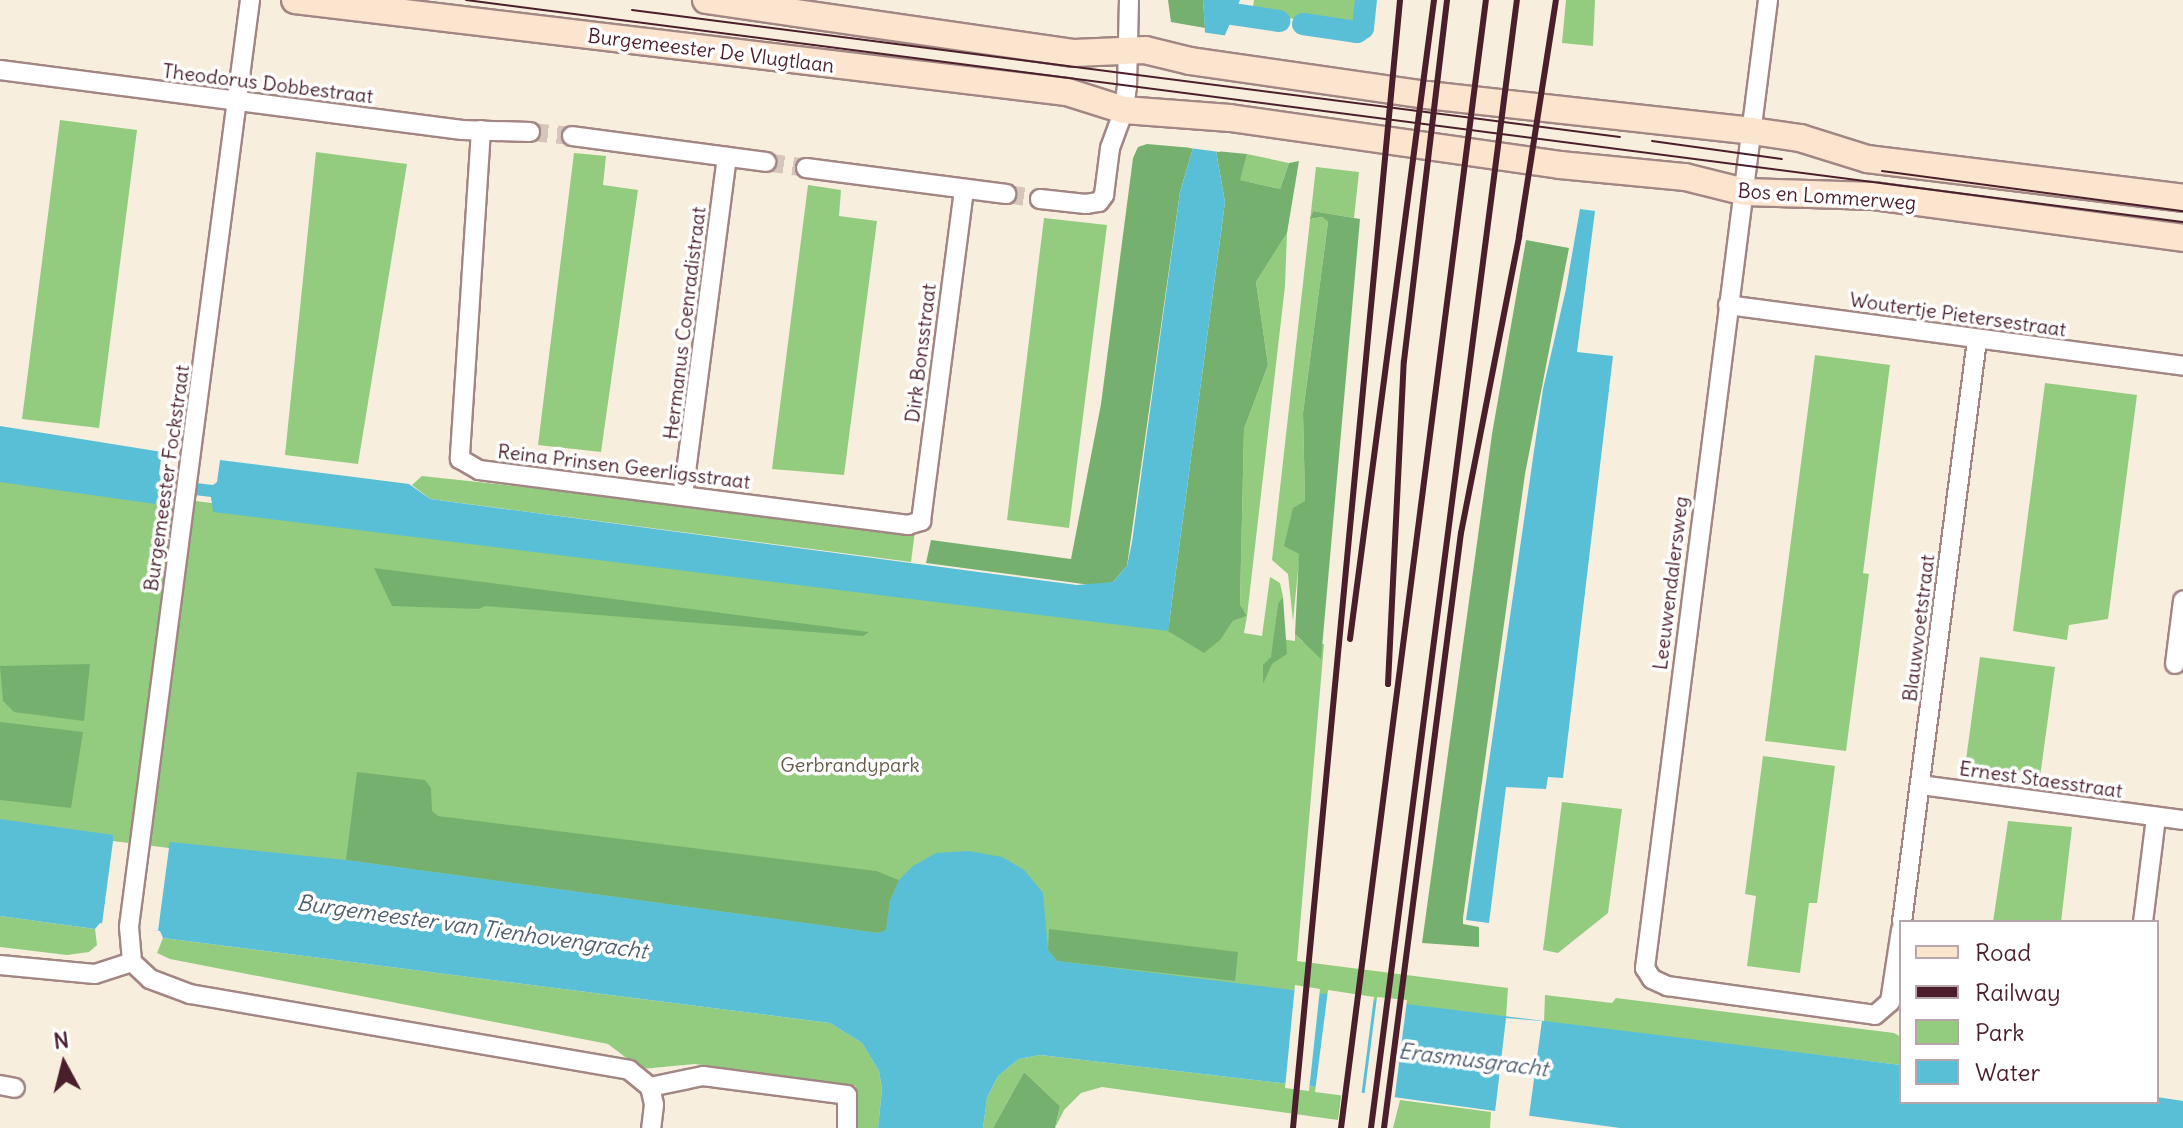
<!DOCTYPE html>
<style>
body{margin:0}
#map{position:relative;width:2183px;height:1128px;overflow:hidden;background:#f8eede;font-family:Delius,sans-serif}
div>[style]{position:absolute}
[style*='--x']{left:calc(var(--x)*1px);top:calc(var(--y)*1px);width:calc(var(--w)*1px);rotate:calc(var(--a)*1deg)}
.green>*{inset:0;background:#93cc7f}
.forest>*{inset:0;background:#76b06e}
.water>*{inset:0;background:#59bfd6}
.pier>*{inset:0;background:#f8eede}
.canal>*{height:22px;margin:-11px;padding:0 11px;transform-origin:11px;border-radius:11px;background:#59bfd6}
.street-tunnel>*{height:18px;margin-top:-9px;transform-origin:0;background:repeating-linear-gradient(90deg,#d5c5ba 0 18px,transparent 0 27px)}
.roads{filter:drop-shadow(2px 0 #a18684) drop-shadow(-2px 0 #a18684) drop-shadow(0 2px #a18684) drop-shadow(0 -2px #a18684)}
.street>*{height:18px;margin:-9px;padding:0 9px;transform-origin:9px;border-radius:9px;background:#fff}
.secondary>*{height:26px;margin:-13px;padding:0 13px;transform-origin:13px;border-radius:13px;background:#fce5cf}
.tram>*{height:2px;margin:-1px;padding:0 1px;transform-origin:1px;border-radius:1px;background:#4a1f2b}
.rail>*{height:6px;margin:-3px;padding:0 3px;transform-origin:3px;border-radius:3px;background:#4a1f2b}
span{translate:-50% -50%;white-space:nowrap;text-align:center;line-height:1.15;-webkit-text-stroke:7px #fff;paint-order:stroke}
.street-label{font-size:20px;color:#4a1f2b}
.park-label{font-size:20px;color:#645c48}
.water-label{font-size:22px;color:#505f6f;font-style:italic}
.legend{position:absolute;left:1899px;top:920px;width:260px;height:184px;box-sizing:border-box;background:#fff;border:2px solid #b7a5aa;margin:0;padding:10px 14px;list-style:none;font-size:24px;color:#4a1f2b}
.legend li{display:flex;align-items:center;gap:16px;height:40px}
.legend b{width:40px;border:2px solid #b7a5aa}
.north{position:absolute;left:24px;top:1024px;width:80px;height:80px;-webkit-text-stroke:6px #fff;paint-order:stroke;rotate:353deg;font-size:22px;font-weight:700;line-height:32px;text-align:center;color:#4a1f2b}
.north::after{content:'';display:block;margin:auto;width:28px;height:36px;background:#4a1f2b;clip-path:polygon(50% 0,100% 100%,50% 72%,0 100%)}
</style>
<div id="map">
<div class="green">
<div style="clip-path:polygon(1254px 0,1362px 0,1358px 28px,1252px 13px)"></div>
<div style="clip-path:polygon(1566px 0,1595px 0,1593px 46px,1562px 43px)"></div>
<div style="clip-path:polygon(60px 120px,137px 130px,99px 428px,22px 419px)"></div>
<div style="clip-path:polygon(316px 152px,407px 164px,358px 464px,285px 455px)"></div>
<div style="clip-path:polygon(574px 153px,606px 156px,603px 185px,638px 190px,601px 452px,538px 445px)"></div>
<div style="clip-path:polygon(1247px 154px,1289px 163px,1280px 189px,1239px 180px)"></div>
<div style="clip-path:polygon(1316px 167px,1359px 172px,1354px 218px,1313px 211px,1311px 219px,1322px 217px,1328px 222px,1303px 413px,1305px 501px,1293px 621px,1288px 574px,1272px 560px)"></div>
<div style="clip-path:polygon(808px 185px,841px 190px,839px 216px,877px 221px,844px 475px,772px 469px)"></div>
<div style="clip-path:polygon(1044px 218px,1107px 225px,1069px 528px,1007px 520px)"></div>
<div style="clip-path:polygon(1287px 233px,1285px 286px,1247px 616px,1244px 633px,1262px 636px,1270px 577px,1280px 583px,1283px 597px,1278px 603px,1274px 638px,1295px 641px,1295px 634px,1303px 642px,1324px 644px,1297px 961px,1508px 988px,1506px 1018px,0 835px,0 472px,203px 502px,613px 549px,1226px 631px,1233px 621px,1247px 616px,1240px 604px,1244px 429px,1268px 365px,1256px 282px)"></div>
<div style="clip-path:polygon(1815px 355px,1890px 365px,1863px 573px,1869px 574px,1846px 751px,1765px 741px)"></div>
<div style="clip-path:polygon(2045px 383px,2137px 395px,2108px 619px,2069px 625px,2067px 640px,2013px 631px)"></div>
<div style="clip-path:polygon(422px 476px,709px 507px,915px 531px,911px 562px,430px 499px,412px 485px)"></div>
<div style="clip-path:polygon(1980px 657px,2055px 667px,2040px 777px,1965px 767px)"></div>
<div style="clip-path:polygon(1763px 756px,1835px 766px,1817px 903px,1809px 903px,1800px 973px,1747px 966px,1756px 896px,1745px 894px)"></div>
<div style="clip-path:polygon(1562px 802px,1622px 809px,1608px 913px,1558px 953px,1543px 950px)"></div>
<div style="clip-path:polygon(2008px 821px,2072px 827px,2061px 922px,1993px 922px)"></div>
<div style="clip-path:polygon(0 916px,95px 929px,97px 945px,89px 952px,67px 955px,0 947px)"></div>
<div style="clip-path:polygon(163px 938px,830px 1023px,862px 1043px,879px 1071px,882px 1089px,878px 1128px,852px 1128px,856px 1086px,695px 1064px,641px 1069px,608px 1044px,170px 959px,157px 953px)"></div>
<div style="clip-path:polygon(1545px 995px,1612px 1003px,1616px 998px,1894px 1033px,1901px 1037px,1901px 1065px,1544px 1022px)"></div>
<div style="clip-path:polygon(1040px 1055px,1342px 1090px,1338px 1120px,1102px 1087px,1081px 1093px,1064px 1110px,1055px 1128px,1060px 1106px,1024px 1072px,993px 1128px,983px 1128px,987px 1098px,998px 1076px,1019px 1059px)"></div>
<div style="clip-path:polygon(1400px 1100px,1491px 1112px,1490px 1128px,1393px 1128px)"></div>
</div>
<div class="forest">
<div style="clip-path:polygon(1168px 0,1203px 0,1205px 28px,1171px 22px)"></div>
<div style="clip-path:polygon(1147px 144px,1193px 148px,1180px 192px,1127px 566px,1113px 582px,1098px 586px,926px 563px,931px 540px,1071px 559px,1101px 404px,1133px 158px,1138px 147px)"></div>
<div style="clip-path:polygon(1216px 151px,1247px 154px,1240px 180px,1280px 189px,1289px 163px,1299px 161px,1287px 233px,1256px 282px,1268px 365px,1244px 429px,1240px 604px,1247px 616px,1233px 621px,1220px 640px,1204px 653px,1168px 631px,1225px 202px)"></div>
<div style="clip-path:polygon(1313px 211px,1360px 219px,1321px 659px,1295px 634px,1299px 554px,1284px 546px,1293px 508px,1305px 501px,1303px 413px,1328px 222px,1322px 217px,1310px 219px)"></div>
<div style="clip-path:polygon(1526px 240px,1569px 248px,1525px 474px,1463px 918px,1463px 924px,1479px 927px,1479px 947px,1422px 943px,1492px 434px)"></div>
<div style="clip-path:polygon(374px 568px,869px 632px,863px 636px,485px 606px,479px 609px,392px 606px)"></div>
<div style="clip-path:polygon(1283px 597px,1287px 654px,1272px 664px,1263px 684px,1263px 665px,1271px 657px,1278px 603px)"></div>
<div style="clip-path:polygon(90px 664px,84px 721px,14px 712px,3px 701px,0 666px)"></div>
<div style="clip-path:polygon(0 722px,83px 732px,71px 808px,0 800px)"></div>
<div style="clip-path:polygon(357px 772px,425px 780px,431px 788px,432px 811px,438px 816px,876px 871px,899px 880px,890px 901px,886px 930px,878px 933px,346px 860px)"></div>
<div style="clip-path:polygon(1049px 929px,1238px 952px,1235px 981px,1057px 961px,1048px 950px)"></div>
<div style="clip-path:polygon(1024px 1072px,1060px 1106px,1055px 1128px,993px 1128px)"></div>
</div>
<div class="water">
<div style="clip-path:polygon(1203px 0,1240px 0,1225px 35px,1216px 151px,1225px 202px,1168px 631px,213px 512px,211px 497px,161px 491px,155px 504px,0 482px,0 426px,162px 452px,159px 474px,163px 479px,213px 485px,217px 482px,220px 460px,409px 484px,430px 499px,1077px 585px,1113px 582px,1127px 566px,1132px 542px,1180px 192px,1193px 148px,1205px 33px)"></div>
<div style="clip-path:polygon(1580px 209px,1595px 211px,1577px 352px,1613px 356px,1563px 778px,1548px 777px,1546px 789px,1506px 787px,1489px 923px,1466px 920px,1543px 389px,1566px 289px)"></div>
<div style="clip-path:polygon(0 819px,113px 835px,113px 841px,168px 849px,170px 842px,346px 860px,878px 933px,886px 930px,890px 901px,899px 880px,913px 866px,936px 853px,969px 851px,1002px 857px,1024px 870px,1043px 893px,1048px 950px,1057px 961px,1901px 1065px,1901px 1102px,2157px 1102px,2157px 1097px,2183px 1101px,2183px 1128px,1620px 1128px,1342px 1090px,1040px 1055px,1019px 1059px,998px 1076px,987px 1098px,983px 1128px,878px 1128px,882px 1089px,879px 1071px,862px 1043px,830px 1023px,163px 938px,160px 931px,100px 923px,95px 929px,0 916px)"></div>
</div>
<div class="pier">
<div style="clip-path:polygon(1201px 32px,1229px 36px,1220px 152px,1189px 148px)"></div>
<div style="clip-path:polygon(113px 841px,169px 848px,158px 931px,102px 924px)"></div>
<div style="clip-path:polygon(1295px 985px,1320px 989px,1309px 1091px,1285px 1088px)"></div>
<div style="clip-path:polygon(1328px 990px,1374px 997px,1361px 1098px,1315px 1092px)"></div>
<div style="clip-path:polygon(1377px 997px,1407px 1000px,1394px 1103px,1364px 1098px)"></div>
<div style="clip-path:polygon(1506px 1018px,1542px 1021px,1529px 1116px,1495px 1112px)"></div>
</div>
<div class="canal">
<div style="--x:1226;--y:13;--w:54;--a:8.6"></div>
<div style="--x:1303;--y:24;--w:55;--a:8.4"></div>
<div style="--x:1357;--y:32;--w:7;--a:-34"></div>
<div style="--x:1363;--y:28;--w:28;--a:-84"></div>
</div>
<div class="street-tunnel">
<div style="--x:530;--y:132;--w:42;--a:5.4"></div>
<div style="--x:766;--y:162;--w:40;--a:8.5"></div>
<div style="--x:1006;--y:194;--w:34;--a:8"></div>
</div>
<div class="roads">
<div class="street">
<div style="--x:250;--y:0;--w:935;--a:97.44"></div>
<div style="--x:129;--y:927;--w:35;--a:85"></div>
<div style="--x:132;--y:962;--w:25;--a:43"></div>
<div style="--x:150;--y:979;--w:43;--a:20.6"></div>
<div style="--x:190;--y:994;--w:446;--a:9.8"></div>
<div style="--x:629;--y:1070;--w:27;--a:39"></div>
<div style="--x:1768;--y:0;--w:976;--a:97.24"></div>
<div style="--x:1645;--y:968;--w:13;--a:58"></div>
<div style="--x:1652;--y:979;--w:17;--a:25"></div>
<div style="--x:1667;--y:986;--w:210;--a:7.9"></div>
<div style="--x:1875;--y:1015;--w:20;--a:-41"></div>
<div style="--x:1890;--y:1002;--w:73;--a:-81.3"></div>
<div style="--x:0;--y:70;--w:466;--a:7.4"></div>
<div style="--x:462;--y:130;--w:68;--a:1.7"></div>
<div style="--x:481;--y:130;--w:330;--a:93.7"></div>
<div style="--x:460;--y:459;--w:22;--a:30"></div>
<div style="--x:479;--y:470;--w:433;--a:7.3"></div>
<div style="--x:908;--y:525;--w:14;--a:-17"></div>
<div style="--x:921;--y:521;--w:334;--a:-82.6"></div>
<div style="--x:572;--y:136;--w:196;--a:7.6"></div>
<div style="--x:806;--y:168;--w:202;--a:7.4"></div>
<div style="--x:1040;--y:199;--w:46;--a:6.2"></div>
<div style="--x:1086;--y:204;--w:13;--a:-9"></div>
<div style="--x:1099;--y:202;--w:9;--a:-54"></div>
<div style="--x:1104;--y:195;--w:47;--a:-82.7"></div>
<div style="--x:1110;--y:148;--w:40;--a:-69.8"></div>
<div style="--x:1124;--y:110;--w:23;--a:-83"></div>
<div style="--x:1127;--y:87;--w:87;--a:-88.7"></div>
<div style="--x:1728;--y:305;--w:459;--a:7.6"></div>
<div style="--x:683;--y:495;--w:341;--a:-82.6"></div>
<div style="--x:2175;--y:664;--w:64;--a:-82.8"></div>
<div style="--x:1921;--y:785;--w:264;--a:7.6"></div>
<div style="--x:1902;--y:922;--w:587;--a:-82.66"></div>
<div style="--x:2143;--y:922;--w:106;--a:-82.9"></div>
<div style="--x:0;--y:965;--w:95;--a:5.4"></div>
<div style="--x:95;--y:974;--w:39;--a:-18"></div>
<div style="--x:0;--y:1085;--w:15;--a:11"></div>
<div style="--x:650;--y:1087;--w:54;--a:-11.7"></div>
<div style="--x:703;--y:1076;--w:145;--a:7.5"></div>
<div style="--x:847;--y:1095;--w:33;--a:90"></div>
<div style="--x:650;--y:1087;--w:18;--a:77"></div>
<div style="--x:654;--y:1105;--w:23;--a:97"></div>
</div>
<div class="secondary">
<div style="--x:295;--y:0;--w:777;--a:6.8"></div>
<div style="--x:1067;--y:92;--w:60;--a:17.5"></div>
<div style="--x:1124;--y:110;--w:106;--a:4.3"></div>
<div style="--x:1230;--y:118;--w:333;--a:8.1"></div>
<div style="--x:1560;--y:165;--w:126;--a:5.5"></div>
<div style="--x:1685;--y:177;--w:62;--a:14"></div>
<div style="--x:1745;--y:192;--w:129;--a:1.8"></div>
<div style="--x:1874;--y:196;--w:312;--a:7.7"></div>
<div style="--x:706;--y:0;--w:372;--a:8.2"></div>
<div style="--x:1074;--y:53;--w:71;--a:-2.4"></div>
<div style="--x:1145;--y:50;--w:46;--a:13.7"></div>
<div style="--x:1190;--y:61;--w:239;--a:8.2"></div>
<div style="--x:1427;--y:95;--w:327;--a:6.3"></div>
<div style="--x:1752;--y:131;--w:49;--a:8.3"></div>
<div style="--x:1800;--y:138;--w:70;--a:17.4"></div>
<div style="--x:1867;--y:159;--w:318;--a:7"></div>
</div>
</div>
<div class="tram">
<div style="--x:466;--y:0;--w:1731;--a:7.37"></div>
<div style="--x:632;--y:10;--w:996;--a:7.32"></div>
<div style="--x:1652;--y:141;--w:131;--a:7.9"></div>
<div style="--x:1882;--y:171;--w:304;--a:7.6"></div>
</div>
<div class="rail">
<div style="--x:1350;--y:639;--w:644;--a:-82.51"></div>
<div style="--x:1388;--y:684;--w:323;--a:-87.2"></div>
<div style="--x:1404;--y:361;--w:364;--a:-83.2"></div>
<div style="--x:1293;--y:1128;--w:1133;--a:-84.58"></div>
<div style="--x:1341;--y:1128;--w:1137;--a:-82.68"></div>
<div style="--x:1371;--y:1128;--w:1137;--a:-82.63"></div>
<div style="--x:1384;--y:1128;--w:600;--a:-82.63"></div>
<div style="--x:1461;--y:533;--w:303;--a:-78.9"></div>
<div style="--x:1519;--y:236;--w:239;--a:-81.1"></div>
</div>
<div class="street-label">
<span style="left:711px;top:50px;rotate:7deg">Burgemeester De Vlugtlaan</span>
<span style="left:268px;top:83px;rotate:7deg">Theodorus Dobbestraat</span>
<span style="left:1827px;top:196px;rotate:4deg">Bos en Lommerweg</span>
<span style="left:1958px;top:314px;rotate:8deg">Woutertje Pietersestraat</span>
<span style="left:684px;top:323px;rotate:-83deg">Hermanus Coenradistraat</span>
<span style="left:920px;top:353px;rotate:-83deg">Dirk Bonsstraat</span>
<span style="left:624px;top:466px;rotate:7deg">Reina Prinsen Geerligsstraat</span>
<span style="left:166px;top:478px;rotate:-82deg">Burgemeester Fockstraat</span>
<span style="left:1670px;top:583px;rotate:-83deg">Leeuwendalersweg</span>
<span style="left:1918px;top:628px;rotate:-83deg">Blauwvoetstraat</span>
<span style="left:2041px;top:779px;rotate:8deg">Ernest Staesstraat</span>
</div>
<div class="park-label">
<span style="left:850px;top:764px">Gerbrandypark</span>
</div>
<div class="water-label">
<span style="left:472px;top:927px;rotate:8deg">Burgemeester van Tienhovengracht</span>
<span style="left:1473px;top:1060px;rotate:7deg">Erasmusgracht</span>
</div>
<ul class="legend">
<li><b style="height:10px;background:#fce5cf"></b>Road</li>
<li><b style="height:10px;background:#4a1f2b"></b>Railway</li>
<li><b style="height:22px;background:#93cc7f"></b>Park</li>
<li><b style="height:22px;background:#59bfd6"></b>Water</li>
</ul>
<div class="north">N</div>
</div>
